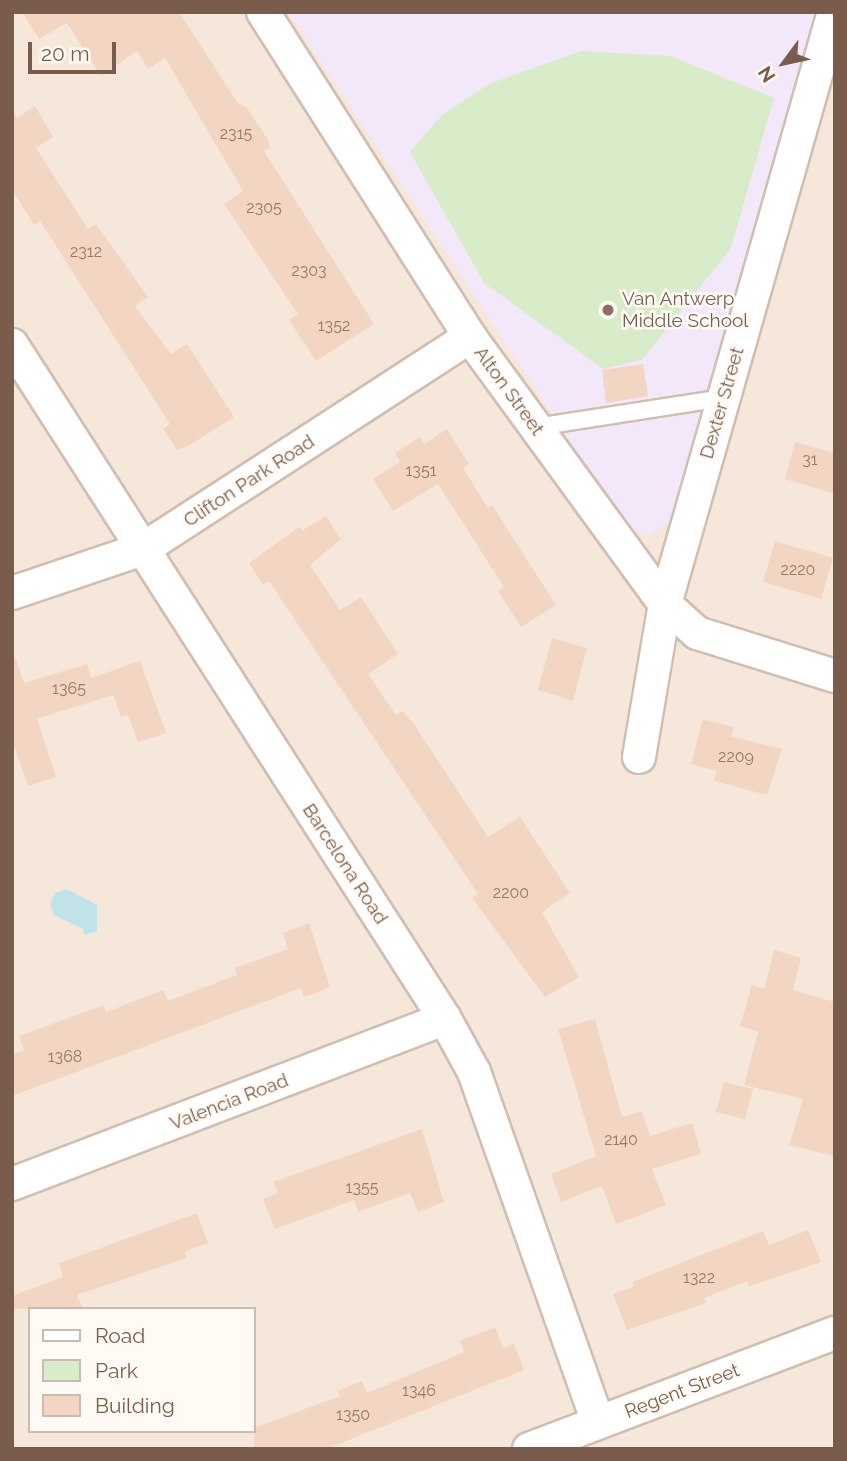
<!DOCTYPE html>
<style>
body{margin:0}
#map{position:relative;width:847px;height:1461px;overflow:hidden;background:#fdf6ec;font-family:Raleway,sans-serif}
div>[style]{position:absolute}
[style*='--x']{left:calc(var(--x)*1px);top:calc(var(--y)*1px);width:calc(var(--w)*1px);rotate:calc(var(--a)*1deg)}
.residential>*{inset:0;background:#f5e8da}
.education>*{inset:0;background:#f3e8fa}
.green>*{inset:0;background:#d8ecc9}
.water>*{inset:0;background:#bfe3e8}
.building>*{inset:0;background:#f3d5c3}
.roads{filter:drop-shadow(2px 0 #d1beb0) drop-shadow(-2px 0 #d1beb0) drop-shadow(0 2px #d1beb0) drop-shadow(0 -2px #d1beb0)}
.lane>*{height:16px;margin:-8px;padding:0 8px;transform-origin:8px;border-radius:8px;background:#fff}
.street>*{height:32px;margin:-16px;padding:0 16px;transform-origin:16px;border-radius:16px;background:#fff}
.dots>*{width:19px;height:19px;translate:-50% -50%;box-sizing:border-box;border:4px solid #fffaf3;border-radius:50%}
span{translate:-50% -50%;white-space:nowrap;text-align:center;line-height:1.15;-webkit-text-stroke:5px #fffaf3;paint-order:stroke}
.number-label{font-size:16px;color:#987a6a}
.number-label span{-webkit-text-stroke-width:0}
.education-label{font-size:19px;color:#785e54}
.left{translate:0 -50%;text-align:left}
.street-label{font-size:19px;color:#7a5c4d}
.frame{position:absolute;inset:0;border:14px solid #7a5c4d;pointer-events:none}
.legend{position:absolute;left:28px;top:1307px;width:228px;height:126px;box-sizing:border-box;background:#fffaf3;border:2px solid #cabbb1;margin:0;padding:9px 12px;list-style:none;font-size:21px;color:#7a5c4d}
.legend li{display:flex;align-items:center;gap:14px;height:35px}
.legend b{width:35px;border:2px solid #cabbb1}
.north{position:absolute;left:749px;top:28px;width:70px;height:70px;-webkit-text-stroke:5px #fffaf3;paint-order:stroke;rotate:237deg;font-size:19px;font-weight:700;line-height:28px;text-align:center;color:#7a5c4d}
.north::after{content:'';display:block;margin:auto;width:24px;height:32px;background:#7a5c4d;clip-path:polygon(50% 0,100% 100%,50% 72%,0 100%)}
.scale{position:absolute;left:28px;top:42px;width:88px;height:32px;box-sizing:border-box;border:4px solid #7a5c4d;border-top:0;padding-left:9px;font-size:21px;line-height:24px;white-space:nowrap;color:#7a5c4d;-webkit-text-stroke:5px #fffaf3;paint-order:stroke}
</style>
<div id="map">
<div class="residential">
<div style="clip-path:polygon(evenodd,12px 12px,289px 12px,626px 526px,671px 519px,817px 12px,835px 12px,835px 1449px,12px 1449px,12px 12px,30px 1309px,254px 1309px,254px 1431px,30px 1431px,30px 1309px)"></div>
</div>
<div class="education">
<div style="clip-path:polygon(289px 12px,817px 12px,671px 519px,649px 536px,626px 527px)"></div>
</div>
<div class="green">
<div style="clip-path:polygon(581px 51px,671px 56px,774px 98px,731px 248px,642px 360px,603px 369px,484px 283px,410px 152px,442px 115px,489px 84px)"></div>
</div>
<div class="water">
<div style="clip-path:polygon(66px 889px,97px 905px,97px 931px,85px 935px,83px 929px,54px 915px,50px 904px,55px 893px)"></div>
</div>
<div class="building">
<div style="clip-path:polygon(22px 12px,179px 12px,237px 102px,247px 108px,268px 140px,270px 148px,264px 151px,374px 324px,316px 361px,289px 320px,298px 314px,224px 204px,243px 191px,165px 58px,148px 69px,137px 51px,101px 76px,67px 23px,39px 39px)"></div>
<div style="clip-path:polygon(35px 106px,53px 137px,36px 148px,88px 229px,96px 224px,148px 297px,135px 306px,171px 354px,187px 344px,234px 417px,188px 446px,177px 450px,163px 429px,170px 424px,40px 221px,34px 225px,12px 189px,12px 110px,17px 118px)"></div>
<div style="clip-path:polygon(643px 364px,648px 396px,606px 403px,602px 370px)"></div>
<div style="clip-path:polygon(447px 429px,469px 464px,463px 468px,488px 508px,492px 505px,556px 605px,521px 627px,498px 591px,504px 587px,438px 484px,393px 511px,373px 479px,400px 462px,395px 453px,420px 437px,424px 444px)"></div>
<div style="clip-path:polygon(795px 442px,835px 453px,835px 494px,785px 479px)"></div>
<div style="clip-path:polygon(326px 516px,341px 539px,310px 565px,340px 610px,361px 597px,398px 654px,368px 674px,396px 715px,402px 711px,414px 724px,488px 837px,520px 817px,570px 893px,542px 912px,579px 977px,545px 997px,472px 898px,478px 894px,269px 581px,263px 585px,249px 563px,299px 527px,302px 531px)"></div>
<div style="clip-path:polygon(775px 541px,833px 558px,821px 599px,763px 582px)"></div>
<div style="clip-path:polygon(552px 638px,587px 648px,573px 701px,538px 690px)"></div>
<div style="clip-path:polygon(16px 659px,24px 683px,87px 664px,91px 678px,140px 661px,166px 733px,138px 742px,128px 715px,121px 717px,113px 695px,37px 719px,56px 777px,28px 786px,12px 740px,12px 660px)"></div>
<div style="clip-path:polygon(703px 719px,734px 727px,731px 736px,782px 749px,767px 795px,714px 781px,717px 771px,691px 764px)"></div>
<div style="clip-path:polygon(309px 923px,330px 987px,304px 997px,301px 988px,12px 1096px,12px 1055px,24px 1050px,19px 1036px,104px 1005px,106px 1012px,163px 990px,168px 1001px,218px 982px,237px 975px,235px 968px,288px 949px,283px 933px)"></div>
<div style="clip-path:polygon(774px 950px,801px 958px,793px 990px,835px 1002px,835px 1156px,789px 1145px,803px 1099px,744px 1085px,758px 1032px,740px 1026px,752px 985px,764px 989px)"></div>
<div style="clip-path:polygon(595px 1019px,622px 1117px,642px 1111px,650px 1136px,692px 1123px,701px 1154px,652px 1169px,666px 1205px,616px 1224px,602px 1186px,561px 1202px,551px 1174px,596px 1156px,558px 1029px)"></div>
<div style="clip-path:polygon(724px 1082px,753px 1089px,745px 1119px,716px 1112px)"></div>
<div style="clip-path:polygon(422px 1129px,444px 1202px,418px 1212px,410px 1193px,358px 1212px,354px 1200px,275px 1229px,263px 1199px,278px 1193px,273px 1182px)"></div>
<div style="clip-path:polygon(197px 1213px,208px 1243px,184px 1252px,187px 1258px,77px 1295px,83px 1309px,12px 1309px,12px 1296px,63px 1277px,59px 1263px)"></div>
<div style="clip-path:polygon(808px 1230px,821px 1262px,749px 1286px,747px 1281px,704px 1298px,706px 1303px,627px 1330px,613px 1294px,634px 1286px,632px 1282px,763px 1231px,769px 1245px)"></div>
<div style="clip-path:polygon(495px 1327px,503px 1348px,514px 1344px,524px 1370px,326px 1449px,254px 1449px,254px 1428px,340px 1396px,338px 1391px,362px 1381px,367px 1393px,464px 1352px,460px 1341px)"></div>
</div>
<div class="roads">
<div class="lane">
<div style="--x:536;--y:427;--w:190;--a:-8.8"></div>
</div>
<div class="street">
<div style="--x:263;--y:12;--w:385;--a:57.5"></div>
<div style="--x:470;--y:337;--w:331;--a:53.9"></div>
<div style="--x:665;--y:604;--w:43;--a:42.2"></div>
<div style="--x:697;--y:633;--w:145;--a:17.3"></div>
<div style="--x:12;--y:345;--w:801;--a:57.28"></div>
<div style="--x:445;--y:1019;--w:60;--a:61.3"></div>
<div style="--x:474;--y:1072;--w:371;--a:70.5"></div>
<div style="--x:12;--y:593;--w:138;--a:-18.6"></div>
<div style="--x:143;--y:549;--w:390;--a:-33"></div>
<div style="--x:639;--y:757;--w:155;--a:-80.4"></div>
<div style="--x:665;--y:604;--w:616;--a:-74.07"></div>
<div style="--x:12;--y:1184;--w:463;--a:-20.9"></div>
<div style="--x:529;--y:1449;--w:327;--a:-20.8"></div>
</div>
</div>
<div class="dots">
<div style="left:608px;top:310px;background:#8d6e63"></div>
</div>
<div class="number-label">
<span style="left:236px;top:134px">2315</span>
<span style="left:264px;top:208px">2305</span>
<span style="left:86px;top:252px">2312</span>
<span style="left:309px;top:271px">2303</span>
<span style="left:334px;top:326px">1352</span>
<span style="left:810px;top:460px">31</span>
<span style="left:421px;top:471px">1351</span>
<span style="left:798px;top:570px">2220</span>
<span style="left:69px;top:689px">1365</span>
<span style="left:736px;top:757px">2209</span>
<span style="left:511px;top:893px">2200</span>
<span style="left:65px;top:1057px">1368</span>
<span style="left:621px;top:1140px">2140</span>
<span style="left:362px;top:1188px">1355</span>
<span style="left:699px;top:1278px">1322</span>
<span style="left:419px;top:1391px">1346</span>
<span style="left:353px;top:1415px">1350</span>
</div>
<div class="education-label">
<span class="left" style="left:622px;top:310px">Van Antwerp<br>Middle School</span>
</div>
<div class="street-label">
<span style="left:509px;top:391px;rotate:54deg">Alton Street</span>
<span style="left:722px;top:403px;rotate:-74deg">Dexter Street</span>
<span style="left:249px;top:481px;rotate:-33deg">Clifton Park Road</span>
<span style="left:345px;top:864px;rotate:57deg">Barcelona Road</span>
<span style="left:229px;top:1102px;rotate:-21deg">Valencia Road</span>
<span style="left:682px;top:1391px;rotate:-21deg">Regent Street</span>
</div>
<div class="frame"></div>
<ul class="legend">
<li><b style="height:9px;background:#fff"></b>Road</li>
<li><b style="height:19px;background:#d8ecc9"></b>Park</li>
<li><b style="height:19px;background:#f3d5c3"></b>Building</li>
</ul>
<div class="north">N</div>
<div class="scale">20 m</div>
</div>
